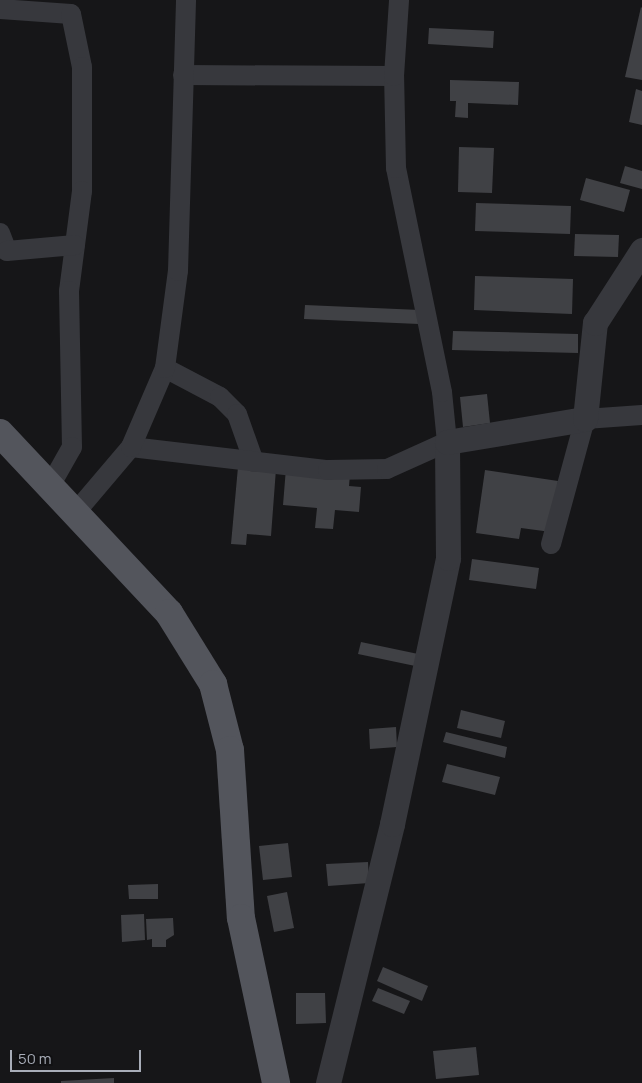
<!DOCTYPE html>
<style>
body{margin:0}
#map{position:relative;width:642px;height:1083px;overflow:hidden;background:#161618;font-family:Manrope,sans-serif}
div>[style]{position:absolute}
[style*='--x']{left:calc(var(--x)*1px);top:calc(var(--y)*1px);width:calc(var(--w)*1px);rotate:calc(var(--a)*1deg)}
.building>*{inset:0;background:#404145}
.minor>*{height:20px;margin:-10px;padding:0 10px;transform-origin:10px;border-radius:10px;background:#37383d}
.tertiary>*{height:25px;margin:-12.5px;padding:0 12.5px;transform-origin:12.5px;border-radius:12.5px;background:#37383d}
.primary>*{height:28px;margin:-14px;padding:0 14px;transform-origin:14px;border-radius:14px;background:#53555c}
span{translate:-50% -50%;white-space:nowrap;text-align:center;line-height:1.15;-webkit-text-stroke:4px #111113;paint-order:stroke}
.scale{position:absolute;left:10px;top:1050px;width:131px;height:22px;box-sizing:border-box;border:2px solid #a8adb8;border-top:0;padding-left:6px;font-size:15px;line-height:18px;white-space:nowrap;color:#a8adb8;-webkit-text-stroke:4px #111113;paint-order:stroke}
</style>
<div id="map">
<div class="building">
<div style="clip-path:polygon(641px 7px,642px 8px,642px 80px,625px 77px)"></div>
<div style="clip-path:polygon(429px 28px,494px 31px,493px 48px,428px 44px)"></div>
<div style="clip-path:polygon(450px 80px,519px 82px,518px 105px,468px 103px,468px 118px,455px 117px,456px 101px,450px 101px)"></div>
<div style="clip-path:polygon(636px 89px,642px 91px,642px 125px,629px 122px)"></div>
<div style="clip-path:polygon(459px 147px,494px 148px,492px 193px,458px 192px)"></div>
<div style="clip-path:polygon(625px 166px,642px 171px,642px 189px,620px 183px)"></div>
<div style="clip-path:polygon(586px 178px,630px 190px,624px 212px,580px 200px)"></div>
<div style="clip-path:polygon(476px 203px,571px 206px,570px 234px,475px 231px)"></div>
<div style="clip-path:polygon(575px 234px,619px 235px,618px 257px,574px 256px)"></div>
<div style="clip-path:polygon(475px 276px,573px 279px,572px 314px,474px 310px)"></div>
<div style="clip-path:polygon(305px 305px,420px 310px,419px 324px,304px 319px)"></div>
<div style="clip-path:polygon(453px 331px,578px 334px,578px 353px,452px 350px)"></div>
<div style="clip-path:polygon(487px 394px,490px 423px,463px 427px,460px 397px)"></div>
<div style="clip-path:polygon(238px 467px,276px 469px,271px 536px,247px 534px,246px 545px,231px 544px)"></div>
<div style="clip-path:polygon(286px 468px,350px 474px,349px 486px,361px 487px,359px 512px,335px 510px,333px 529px,315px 528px,317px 508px,283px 505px)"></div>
<div style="clip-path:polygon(485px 470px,558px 481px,551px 532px,521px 528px,519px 539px,476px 533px)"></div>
<div style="clip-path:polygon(472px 559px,539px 568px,536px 589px,469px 580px)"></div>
<div style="clip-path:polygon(361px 642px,423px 655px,420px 667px,358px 654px)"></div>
<div style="clip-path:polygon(461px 710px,505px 721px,501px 738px,457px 728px)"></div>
<div style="clip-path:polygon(396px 727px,397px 747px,370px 749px,369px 729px)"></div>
<div style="clip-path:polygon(446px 732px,507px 747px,505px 758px,443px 742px)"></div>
<div style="clip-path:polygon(447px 764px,500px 777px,495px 795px,442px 782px)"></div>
<div style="clip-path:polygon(288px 843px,292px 877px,263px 880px,259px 846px)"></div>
<div style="clip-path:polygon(368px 862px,369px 883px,328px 886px,326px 864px)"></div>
<div style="clip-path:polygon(158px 884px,158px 899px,129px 899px,128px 885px)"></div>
<div style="clip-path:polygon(287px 892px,294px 928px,274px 932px,267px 896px)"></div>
<div style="clip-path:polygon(144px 914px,145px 940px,122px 942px,121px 915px)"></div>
<div style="clip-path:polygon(173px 918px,174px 935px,166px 940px,166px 947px,152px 947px,152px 939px,147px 940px,146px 919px)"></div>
<div style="clip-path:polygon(383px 967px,428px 986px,422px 1001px,377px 981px)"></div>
<div style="clip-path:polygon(378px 988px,410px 1001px,404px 1014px,372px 1001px)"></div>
<div style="clip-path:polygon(296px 993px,325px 993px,326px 1023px,296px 1024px)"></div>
<div style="clip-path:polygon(476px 1047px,479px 1075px,436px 1079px,433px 1051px)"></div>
<div style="clip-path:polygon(114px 1078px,114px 1083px,61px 1083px,61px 1081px)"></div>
</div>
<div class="minor">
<div style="--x:0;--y:9;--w:71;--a:4"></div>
<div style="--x:71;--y:14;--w:54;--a:78.3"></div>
<div style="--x:82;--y:67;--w:124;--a:90"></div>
<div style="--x:82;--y:191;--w:101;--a:97.4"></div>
<div style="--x:69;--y:291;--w:156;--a:88.9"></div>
<div style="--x:72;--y:447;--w:45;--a:119.4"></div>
<div style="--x:183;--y:75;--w:211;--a:0.3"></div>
<div style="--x:0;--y:233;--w:19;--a:69"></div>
<div style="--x:7;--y:251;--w:68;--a:-5"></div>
<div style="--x:165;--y:368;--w:62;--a:27.8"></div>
<div style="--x:220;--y:397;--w:24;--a:45"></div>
<div style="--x:237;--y:414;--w:51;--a:70.5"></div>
<div style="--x:131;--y:447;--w:198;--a:6.7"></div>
<div style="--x:328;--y:470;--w:59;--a:-1"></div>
<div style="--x:387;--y:469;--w:66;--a:-24.2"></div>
<div style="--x:447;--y:442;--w:50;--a:-95.7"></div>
<div style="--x:442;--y:392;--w:229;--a:-101.6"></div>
<div style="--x:396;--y:168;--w:92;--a:-91.2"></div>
<div style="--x:394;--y:76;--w:76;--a:-86.2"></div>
<div style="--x:75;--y:513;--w:87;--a:-49.7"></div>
<div style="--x:131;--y:447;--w:86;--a:-66.7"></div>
<div style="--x:165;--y:368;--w:98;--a:-82.4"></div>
<div style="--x:178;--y:271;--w:271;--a:-88.3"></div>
<div style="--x:551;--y:544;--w:130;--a:-74.8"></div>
<div style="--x:585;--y:419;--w:57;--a:-4"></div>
</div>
<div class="tertiary">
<div style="--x:328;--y:1083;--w:267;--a:-76.1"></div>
<div style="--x:392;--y:824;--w:272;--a:-78.1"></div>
<div style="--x:448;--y:558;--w:116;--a:-90.5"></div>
<div style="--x:447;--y:442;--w:140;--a:-9.5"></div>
<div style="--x:585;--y:419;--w:97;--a:-84.1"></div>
<div style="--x:595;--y:323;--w:87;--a:-57.2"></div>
</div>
<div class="primary">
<div style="--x:0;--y:433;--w:247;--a:46.8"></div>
<div style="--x:169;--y:613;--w:84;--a:58.2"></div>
<div style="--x:213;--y:684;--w:68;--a:75.6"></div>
<div style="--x:230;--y:750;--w:168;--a:86.3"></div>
<div style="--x:241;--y:918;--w:169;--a:78"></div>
</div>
<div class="scale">50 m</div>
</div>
